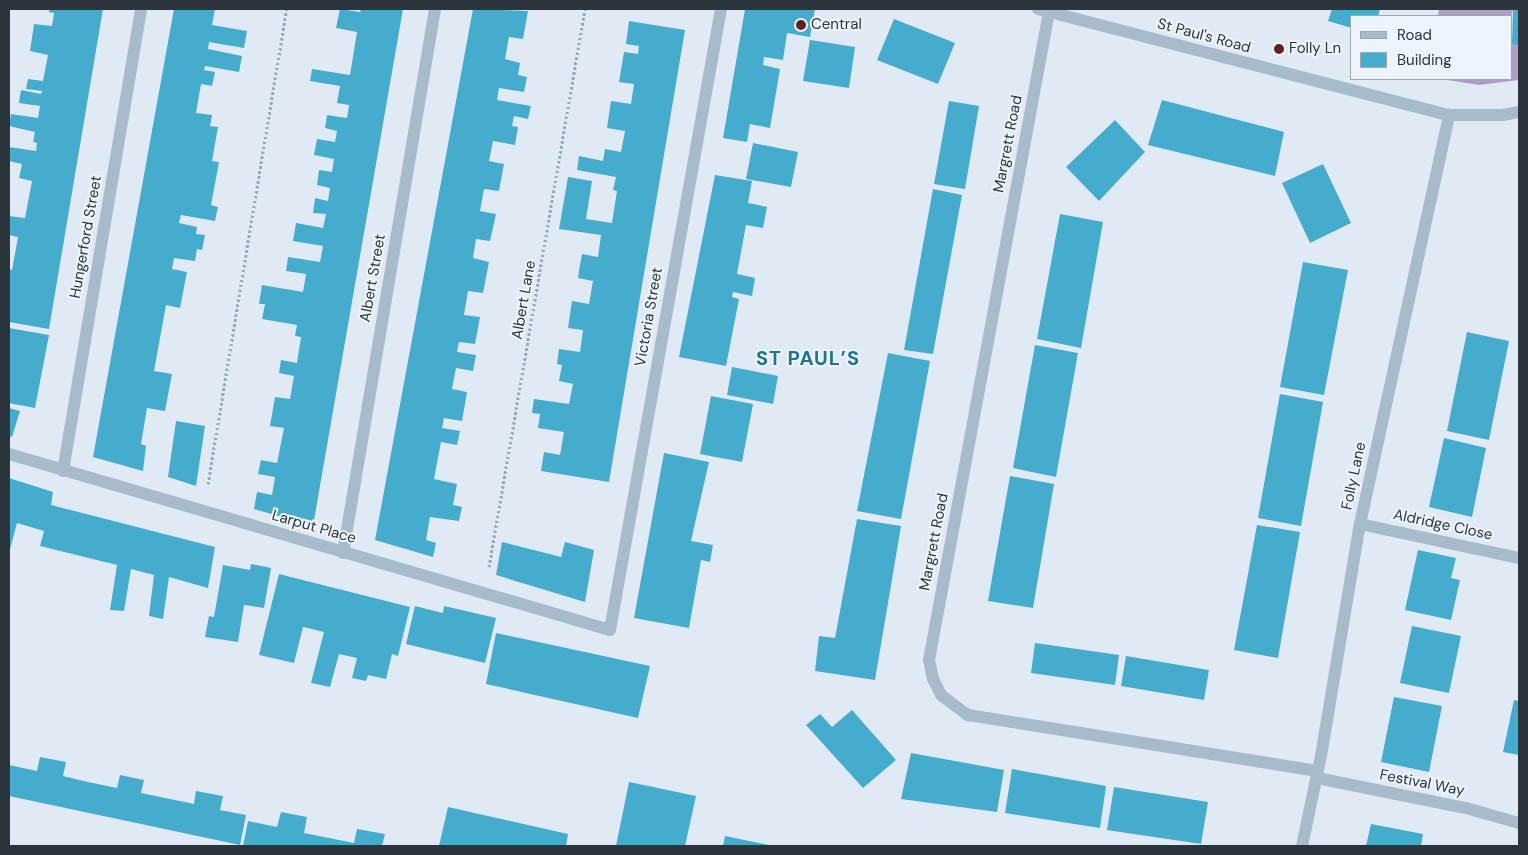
<!DOCTYPE html>
<meta charset="utf-8">
<style>
body{margin:0}
#map{position:relative;width:1528px;height:855px;overflow:hidden;background:#e0eaf5;font-family:"DM Sans",sans-serif}
div>[style]{position:absolute}
[style*='--x']{left:calc(var(--x)*1px);top:calc(var(--y)*1px);width:calc(var(--w)*1px);rotate:calc(var(--a)*1deg)}
.green>*{inset:0;background:#ac9ec5}
.building>*{inset:0;background:#46accd}
.path>*{height:3px;margin-top:-1.5px;transform-origin:0;background:repeating-linear-gradient(90deg,#94aaba 0 2.5px,transparent 0 5px)}
.minor>*{height:12px;margin:-6px;padding:0 6px;transform-origin:6px;border-radius:6px;background:#a7bbcb}
.tertiary>*{height:12px;margin:-6px;padding:0 6px;transform-origin:6px;border-radius:6px;background:#a7bbcb}
.dots>*{width:14px;height:14px;translate:-50% -50%;box-sizing:border-box;border:2px solid #edf4fb;border-radius:50%}
span{translate:-50% -50%;white-space:nowrap;text-align:center;line-height:1.15;-webkit-text-stroke:4px #edf4fb;paint-order:stroke}
.poi-label{font-size:15px;color:#2a363b}
.left{translate:0 -50%;text-align:left}
.street-label{font-size:15px;color:#2a363b}
.district-label{font-size:20px;color:#1e7490;font-weight:700;letter-spacing:1px}
.frame{position:absolute;inset:0;border:10px solid #2a363b;pointer-events:none}
.legend{position:absolute;left:1350px;top:15px;width:162px;height:65px;box-sizing:border-box;background:#edf4fb;border:1px solid #9fa8ae;margin:0;padding:6px 9px;list-style:none;font-size:15px;color:#2a363b}
.legend li{display:flex;align-items:center;gap:10px;height:25px}
.legend b{width:25px;border:1px solid #9fa8ae}
</style>
<div id="map">
<div class="green">
<div style="clip-path:polygon(1439px 9px,1513px 9px,1511px 16px,1438px 16px)"></div>
<div style="clip-path:polygon(1512px 44px,1519px 46px,1519px 80px,1479px 85px,1441px 79px,1512px 79px)"></div>
</div>
<div class="building">
<div style="clip-path:polygon(49px 9px,103px 9px,49px 329px,9px 322px,9px 269px,12px 270px,18px 237px,9px 235px,9px 216px,25px 218px,32px 181px,19px 178px,22px 164px,9px 161px,9px 147px,36px 151px,37px 143px,33px 142px,35px 132px,9px 126px,11px 114px,38px 118px,40px 106px,19px 103px,21px 90px,41px 94px,42px 91px,26px 89px,28px 79px,43px 81px,48px 55px,30px 51px,34px 24px,52px 26px,54px 13px,49px 12px)"></div>
<div style="clip-path:polygon(174px 9px,215px 9px,212px 25px,247px 31px,244px 48px,209px 42px,208px 49px,242px 56px,239px 72px,205px 66px,204px 70px,215px 72px,212px 86px,201px 84px,196px 113px,212px 115px,210px 126px,218px 127px,212px 161px,219px 162px,211px 205px,218px 207px,215px 221px,181px 215px,179px 223px,197px 227px,196px 234px,205px 235px,202px 250px,197px 249px,195px 261px,174px 258px,172px 269px,187px 272px,180px 308px,166px 305px,154px 371px,172px 374px,165px 411px,147px 408px,141px 444px,146px 446px,143px 471px,93px 457px)"></div>
<div style="clip-path:polygon(340px 9px,360px 12px,361px 9px,403px 9px,313px 526px,254px 509px,257px 492px,272px 495px,275px 477px,258px 474px,261px 460px,277px 463px,284px 428px,270px 426px,275px 397px,290px 399px,294px 376px,279px 373px,281px 360px,297px 363px,301px 337px,295px 336px,297px 325px,262px 319px,265px 304px,259px 304px,262px 285px,303px 292px,306px 274px,286px 271px,288px 257px,320px 262px,323px 246px,293px 241px,296px 223px,323px 228px,326px 214px,313px 213px,315px 198px,328px 201px,330px 188px,317px 185px,319px 170px,332px 172px,334px 159px,314px 155px,317px 139px,335px 142px,337px 131px,325px 128px,327px 115px,347px 118px,349px 105px,337px 103px,340px 86px,310px 81px,312px 69px,350px 75px,357px 32px,336px 28px)"></div>
<div style="clip-path:polygon(473px 9px,528px 11px,523px 39px,509px 37px,505px 59px,520px 63px,518px 75px,527px 77px,524px 92px,499px 88px,497px 100px,531px 106px,528px 119px,514px 116px,512px 126px,518px 127px,515px 145px,493px 141px,489px 161px,504px 164px,499px 191px,484px 189px,480px 211px,496px 214px,490px 241px,476px 239px,473px 258px,489px 262px,483px 293px,468px 291px,464px 315px,480px 317px,475px 344px,459px 342px,457px 352px,476px 355px,473px 371px,456px 368px,452px 389px,467px 392px,462px 421px,444px 418px,442px 428px,460px 431px,457px 445px,441px 442px,434px 479px,457px 484px,453px 505px,462px 507px,459px 521px,430px 517px,426px 540px,436px 543px,433px 557px,375px 540px)"></div>
<div style="clip-path:polygon(745px 9px,815px 9px,810px 37px,787px 33px,783px 60px,764px 57px,763px 65px,780px 69px,770px 128px,750px 124px,747px 142px,723px 138px)"></div>
<div style="clip-path:polygon(1332px 9px,1380px 9px,1378px 16px,1352px 16px,1352px 28px,1328px 21px)"></div>
<div style="clip-path:polygon(1513px 9px,1519px 9px,1519px 46px,1512px 44px)"></div>
<div style="clip-path:polygon(894px 19px,955px 43px,938px 84px,877px 60px)"></div>
<div style="clip-path:polygon(629px 21px,685px 30px,609px 482px,541px 471px,544px 452px,560px 455px,564px 432px,538px 428px,540px 414px,532px 413px,534px 399px,569px 404px,573px 384px,559px 381px,562px 365px,557px 364px,559px 349px,580px 352px,583px 330px,568px 328px,572px 301px,589px 304px,593px 281px,578px 278px,580px 265px,582px 254px,598px 257px,601px 235px,559px 229px,568px 177px,592px 181px,586px 219px,612px 223px,617px 191px,613px 190px,616px 177px,577px 170px,579px 156px,603px 161px,605px 149px,621px 152px,625px 131px,607px 128px,611px 101px,631px 104px,634px 84px,619px 82px,624px 52px,638px 54px,639px 46px,626px 44px)"></div>
<div style="clip-path:polygon(810px 40px,855px 47px,849px 88px,803px 81px)"></div>
<div style="clip-path:polygon(1162px 100px,1284px 132px,1275px 176px,1148px 145px)"></div>
<div style="clip-path:polygon(949px 101px,979px 106px,965px 189px,934px 184px)"></div>
<div style="clip-path:polygon(1115px 120px,1145px 152px,1099px 201px,1066px 167px)"></div>
<div style="clip-path:polygon(753px 143px,798px 152px,791px 187px,746px 179px)"></div>
<div style="clip-path:polygon(1323px 164px,1351px 223px,1310px 243px,1282px 183px)"></div>
<div style="clip-path:polygon(715px 175px,752px 181px,748px 203px,767px 207px,763px 228px,746px 225px,737px 274px,755px 278px,752px 296px,733px 292px,732px 297px,739px 299px,726px 366px,679px 357px)"></div>
<div style="clip-path:polygon(933px 189px,962px 195px,933px 354px,904px 350px)"></div>
<div style="clip-path:polygon(1060px 214px,1103px 222px,1081px 348px,1037px 339px)"></div>
<div style="clip-path:polygon(1303px 262px,1348px 270px,1324px 395px,1280px 387px)"></div>
<div style="clip-path:polygon(9px 328px,49px 335px,35px 408px,9px 403px)"></div>
<div style="clip-path:polygon(1467px 332px,1509px 341px,1489px 440px,1447px 431px)"></div>
<div style="clip-path:polygon(1035px 345px,1078px 353px,1056px 477px,1013px 468px)"></div>
<div style="clip-path:polygon(888px 353px,930px 361px,901px 519px,857px 511px)"></div>
<div style="clip-path:polygon(732px 367px,778px 376px,773px 404px,727px 395px)"></div>
<div style="clip-path:polygon(1280px 394px,1323px 402px,1301px 526px,1258px 518px)"></div>
<div style="clip-path:polygon(711px 396px,753px 404px,742px 462px,700px 454px)"></div>
<div style="clip-path:polygon(9px 408px,20px 411px,12px 437px,9px 436px)"></div>
<div style="clip-path:polygon(176px 421px,205px 426px,196px 486px,168px 477px)"></div>
<div style="clip-path:polygon(1444px 438px,1486px 448px,1472px 517px,1429px 507px)"></div>
<div style="clip-path:polygon(664px 453px,709px 462px,691px 541px,713px 545px,710px 562px,701px 560px,689px 628px,634px 618px)"></div>
<div style="clip-path:polygon(1010px 476px,1054px 484px,1033px 608px,988px 601px)"></div>
<div style="clip-path:polygon(9px 478px,53px 492px,51px 505px,215px 547px,208px 588px,169px 577px,163px 619px,149px 616px,154px 575px,131px 569px,124px 611px,110px 610px,117px 565px,40px 546px,44px 531px,17px 523px,9px 553px)"></div>
<div style="clip-path:polygon(857px 519px,901px 526px,875px 680px,815px 671px,819px 636px,835px 638px)"></div>
<div style="clip-path:polygon(1257px 525px,1300px 532px,1278px 658px,1234px 650px)"></div>
<div style="clip-path:polygon(502px 542px,561px 557px,565px 542px,594px 550px,585px 602px,496px 575px)"></div>
<div style="clip-path:polygon(1418px 550px,1456px 558px,1451px 578px,1460px 580px,1451px 620px,1405px 610px)"></div>
<div style="clip-path:polygon(251px 564px,271px 568px,264px 608px,244px 605px,238px 642px,205px 637px,209px 616px,214px 617px,223px 565px,250px 570px)"></div>
<div style="clip-path:polygon(279px 574px,410px 607px,398px 656px,392px 654px,386px 679px,368px 675px,366px 681px,352px 678px,357px 658px,339px 654px,330px 687px,311px 683px,324px 632px,303px 627px,294px 663px,259px 655px)"></div>
<div style="clip-path:polygon(415px 606px,443px 613px,444px 606px,496px 618px,485px 663px,406px 644px)"></div>
<div style="clip-path:polygon(1412px 626px,1461px 636px,1449px 693px,1400px 683px)"></div>
<div style="clip-path:polygon(496px 633px,650px 666px,638px 718px,486px 684px)"></div>
<div style="clip-path:polygon(1035px 643px,1119px 655px,1115px 685px,1031px 673px)"></div>
<div style="clip-path:polygon(1126px 656px,1209px 670px,1204px 700px,1121px 686px)"></div>
<div style="clip-path:polygon(1394px 697px,1442px 706px,1429px 772px,1381px 762px)"></div>
<div style="clip-path:polygon(1514px 700px,1519px 701px,1519px 755px,1503px 752px)"></div>
<div style="clip-path:polygon(852px 710px,896px 760px,863px 788px,806px 725px,820px 714px,832px 727px)"></div>
<div style="clip-path:polygon(911px 753px,1004px 770px,997px 812px,901px 799px)"></div>
<div style="clip-path:polygon(40px 757px,66px 762px,63px 776px,88px 782px,117px 788px,120px 775px,144px 780px,141px 793px,194px 804px,196px 791px,223px 796px,220px 810px,246px 815px,240px 845px,9px 796px,9px 765px,37px 771px)"></div>
<div style="clip-path:polygon(1012px 769px,1106px 786px,1100px 828px,1005px 813px)"></div>
<div style="clip-path:polygon(629px 782px,696px 796px,685px 846px,616px 846px)"></div>
<div style="clip-path:polygon(1114px 787px,1208px 802px,1201px 844px,1107px 830px)"></div>
<div style="clip-path:polygon(448px 807px,568px 834px,566px 846px,439px 846px)"></div>
<div style="clip-path:polygon(281px 812px,307px 817px,304px 833px,354px 843px,357px 829px,385px 834px,382px 846px,243px 846px,248px 821px,277px 827px)"></div>
<div style="clip-path:polygon(1371px 824px,1423px 834px,1421px 846px,1366px 846px)"></div>
<div style="clip-path:polygon(725px 836px,769px 845px,769px 846px,723px 846px)"></div>
</div>
<div class="path">
<div style="--x:208;--y:484;--w:482;--a:-80.6"></div>
<div style="--x:489;--y:567;--w:566;--a:-80.24"></div>
</div>
<div class="minor">
<div style="--x:1038;--y:9;--w:424;--a:14.5"></div>
<div style="--x:1049;--y:12;--w:659;--a:100.49"></div>
<div style="--x:929;--y:660;--w:19;--a:78"></div>
<div style="--x:933;--y:679;--w:18;--a:63"></div>
<div style="--x:941;--y:695;--w:34;--a:37"></div>
<div style="--x:968;--y:715;--w:354;--a:9.1"></div>
<div style="--x:9;--y:454;--w:626;--a:16.32"></div>
<div style="--x:610;--y:630;--w:631;--a:-79.87"></div>
<div style="--x:63;--y:471;--w:469;--a:-80.4"></div>
<div style="--x:1360;--y:524;--w:163;--a:12.1"></div>
<div style="--x:343;--y:553;--w:552;--a:-80.4"></div>
<div style="--x:1317;--y:778;--w:152;--a:11.4"></div>
<div style="--x:1466;--y:808;--w:55;--a:15.8"></div>
</div>
<div class="tertiary">
<div style="--x:1302;--y:846;--w:92;--a:-78.1"></div>
<div style="--x:1321;--y:756;--w:235;--a:-80.5"></div>
<div style="--x:1360;--y:524;--w:419;--a:-77.7"></div>
<div style="--x:1449;--y:115;--w:54;--a:0"></div>
<div style="--x:1503;--y:115;--w:16;--a:-11"></div>
</div>
<div class="dots">
<div style="left:801px;top:25px;background:#60211c"></div>
<div style="left:1279px;top:49px;background:#60211c"></div>
</div>
<div class="poi-label">
<span class="left" style="left:811px;top:25px">Central</span>
<span class="left" style="left:1289px;top:49px">Folly Ln</span>
</div>
<div class="street-label">
<span style="left:1204px;top:36px;rotate:15deg">St Paul's Road</span>
<span style="left:1008px;top:144px;rotate:-79deg">Margrett Road</span>
<span style="left:86px;top:237px;rotate:-80deg">Hungerford Street</span>
<span style="left:373px;top:278px;rotate:-80deg">Albert Street</span>
<span style="left:524px;top:300px;rotate:-80deg">Albert Lane</span>
<span style="left:649px;top:317px;rotate:-80deg">Victoria Street</span>
<span style="left:1354px;top:476px;rotate:-78deg">Folly Lane</span>
<span style="left:1443px;top:525px;rotate:12deg">Aldridge Close</span>
<span style="left:314px;top:527px;rotate:16deg">Larput Place</span>
<span style="left:934px;top:542px;rotate:-79deg">Margrett Road</span>
<span style="left:1422px;top:783px;rotate:11deg">Festival Way</span>
</div>
<div class="district-label">
<span style="left:808px;top:358px">ST PAUL’S</span>
</div>
<div class="frame"></div>
<ul class="legend">
<li><b style="height:6px;background:#a7bbcb"></b>Road</li>
<li><b style="height:14px;background:#46accd"></b>Building</li>
</ul>
</div>
